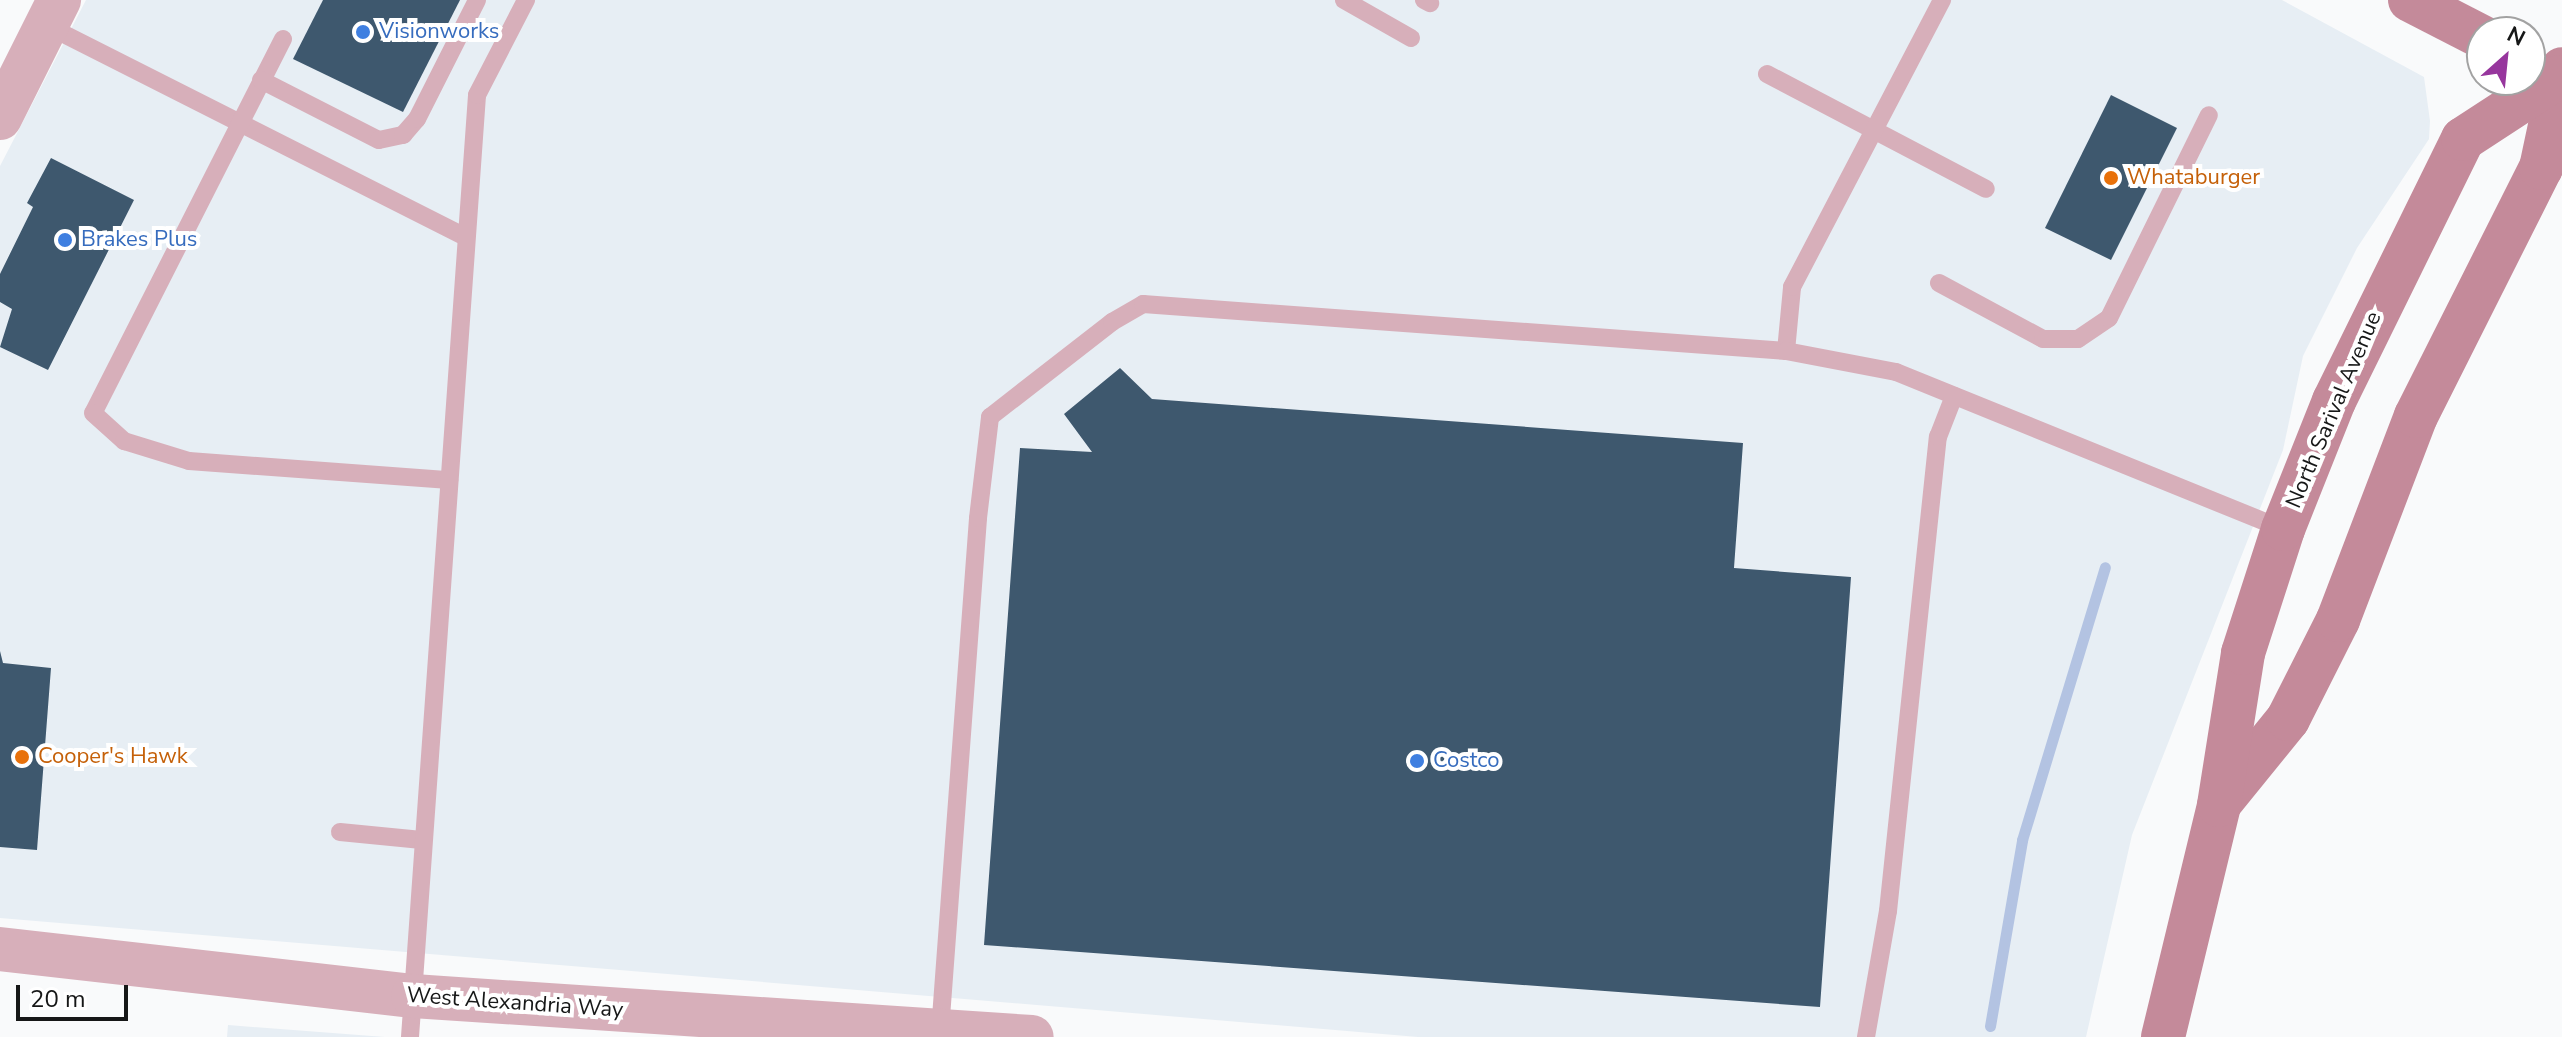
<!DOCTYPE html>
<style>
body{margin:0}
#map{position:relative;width:2562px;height:1037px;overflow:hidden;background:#f9fafb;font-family:"Nunito Sans",sans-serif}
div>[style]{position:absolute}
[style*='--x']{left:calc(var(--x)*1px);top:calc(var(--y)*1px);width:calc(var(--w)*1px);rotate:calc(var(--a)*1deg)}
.built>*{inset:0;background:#e7eef4}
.stream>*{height:11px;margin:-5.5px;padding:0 5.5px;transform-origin:5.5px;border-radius:5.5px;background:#b3c3e2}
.building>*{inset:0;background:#3e586e}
.service>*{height:18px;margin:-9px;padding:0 9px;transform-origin:9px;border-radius:9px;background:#d7afba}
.tertiary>*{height:44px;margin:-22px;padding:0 22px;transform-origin:22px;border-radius:22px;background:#d7afba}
.secondary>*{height:44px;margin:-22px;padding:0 22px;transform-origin:22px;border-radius:22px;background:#c48a9a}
.dots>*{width:22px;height:22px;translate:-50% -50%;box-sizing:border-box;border:4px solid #fff;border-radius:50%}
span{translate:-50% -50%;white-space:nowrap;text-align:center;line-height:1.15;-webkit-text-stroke:8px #fff;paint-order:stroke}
.shop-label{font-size:22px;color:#366cbe}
.left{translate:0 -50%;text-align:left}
.food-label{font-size:22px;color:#c56008}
.street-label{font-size:22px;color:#161717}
.north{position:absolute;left:2466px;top:16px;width:80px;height:80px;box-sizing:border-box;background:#fff;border:2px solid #a2a2a2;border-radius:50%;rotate:27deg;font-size:22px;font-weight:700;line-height:32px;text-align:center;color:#161717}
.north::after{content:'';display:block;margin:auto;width:28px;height:36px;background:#97369d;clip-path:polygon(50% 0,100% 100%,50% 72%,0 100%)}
.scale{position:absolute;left:16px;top:985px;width:112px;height:36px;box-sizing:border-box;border:4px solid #161717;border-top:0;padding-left:10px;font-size:24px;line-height:28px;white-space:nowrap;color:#161717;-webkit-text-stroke:6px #fff;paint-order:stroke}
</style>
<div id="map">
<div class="built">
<div style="clip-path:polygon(86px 0,2282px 0,2424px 77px,2430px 121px,2429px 139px,2357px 248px,2303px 356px,2283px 450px,2132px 835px,2086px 1037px,1418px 1037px,0 918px,0 166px)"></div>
<div style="clip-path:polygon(228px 1025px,385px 1037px,227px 1037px)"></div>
</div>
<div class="stream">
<div style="--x:1990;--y:1026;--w:189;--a:-80.2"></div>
<div style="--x:2022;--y:840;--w:285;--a:-73.1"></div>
</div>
<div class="building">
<div style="clip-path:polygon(323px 0,460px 0,403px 112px,293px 59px)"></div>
<div style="clip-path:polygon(2111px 95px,2177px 128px,2111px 260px,2045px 228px)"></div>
<div style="clip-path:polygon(51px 158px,134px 200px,48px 370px,0 347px,12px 309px,0 302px,0 274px,33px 207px,27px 203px)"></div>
<div style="clip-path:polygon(1120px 368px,1152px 399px,1743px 443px,1734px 568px,1851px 577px,1820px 1007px,984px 945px,1020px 448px,1092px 452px,1064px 414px)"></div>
<div style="clip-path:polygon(0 651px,3px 663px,51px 668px,37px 850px,0 847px)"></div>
</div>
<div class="service">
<div style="--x:1344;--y:0;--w:77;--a:29.6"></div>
<div style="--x:1424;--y:0;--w:7;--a:27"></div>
<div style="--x:46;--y:25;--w:470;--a:26.8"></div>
<div style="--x:283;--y:39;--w:419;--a:116.9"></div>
<div style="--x:93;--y:413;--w:42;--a:42.1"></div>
<div style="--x:124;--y:441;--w:68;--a:17.1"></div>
<div style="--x:189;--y:461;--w:261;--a:4.2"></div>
<div style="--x:1767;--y:74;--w:247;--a:27.7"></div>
<div style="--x:261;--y:80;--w:132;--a:27"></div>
<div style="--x:379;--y:140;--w:25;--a:-12"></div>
<div style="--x:403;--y:135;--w:21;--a:-49"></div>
<div style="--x:417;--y:119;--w:133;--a:-63.2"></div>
<div style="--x:1939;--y:283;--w:118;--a:28.3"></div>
<div style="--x:2043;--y:339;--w:35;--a:0"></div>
<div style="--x:2078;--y:339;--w:37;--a:-34"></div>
<div style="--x:2109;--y:318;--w:226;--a:-63.8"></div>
<div style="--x:1786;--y:351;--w:64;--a:-84.6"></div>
<div style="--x:1792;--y:287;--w:324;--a:-62.4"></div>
<div style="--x:340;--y:832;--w:82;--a:5.6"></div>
<div style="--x:940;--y:1031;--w:514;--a:-85.76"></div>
<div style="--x:978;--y:518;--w:102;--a:-83.2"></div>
<div style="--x:990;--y:417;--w:155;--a:-37.9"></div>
<div style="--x:1112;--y:322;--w:36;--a:-30"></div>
<div style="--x:1143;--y:304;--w:645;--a:4.18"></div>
<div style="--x:1786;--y:351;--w:112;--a:10.8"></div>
<div style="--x:1896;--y:372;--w:418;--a:22.1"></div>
<div style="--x:410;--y:1037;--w:944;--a:-85.93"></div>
<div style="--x:477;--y:95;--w:107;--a:-62.7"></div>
<div style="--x:1866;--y:1037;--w:128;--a:-80.1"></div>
<div style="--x:1888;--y:911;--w:477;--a:-84"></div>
<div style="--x:1938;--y:437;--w:44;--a:-68.7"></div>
</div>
<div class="tertiary">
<div style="--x:0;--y:118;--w:132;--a:-63.4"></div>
<div style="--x:0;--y:949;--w:416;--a:6.5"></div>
<div style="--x:413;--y:996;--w:620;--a:3.79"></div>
</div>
<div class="secondary">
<div style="--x:2410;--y:0;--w:81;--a:27.2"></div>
<div style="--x:2220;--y:803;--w:108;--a:-51"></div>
<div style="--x:2288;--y:719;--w:111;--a:-63.2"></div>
<div style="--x:2338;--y:620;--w:218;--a:-69.1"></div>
<div style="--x:2416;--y:416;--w:278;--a:-63.3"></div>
<div style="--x:2541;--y:168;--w:101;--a:-78"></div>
<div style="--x:2163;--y:1037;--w:239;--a:-76.4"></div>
<div style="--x:2219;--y:805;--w:154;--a:-81"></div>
<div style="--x:2243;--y:653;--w:130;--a:-72.1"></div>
<div style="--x:2283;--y:529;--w:138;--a:-68.3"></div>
<div style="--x:2334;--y:401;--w:292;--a:-63.8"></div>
<div style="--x:2463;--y:139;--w:113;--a:-33.1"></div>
</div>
<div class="dots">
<div style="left:363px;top:32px;background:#3f7fe0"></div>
<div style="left:2111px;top:178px;background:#e8710a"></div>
<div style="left:65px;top:240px;background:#3f7fe0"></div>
<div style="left:22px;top:757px;background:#e8710a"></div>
<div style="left:1417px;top:761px;background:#3f7fe0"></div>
</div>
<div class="shop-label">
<span class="left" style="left:379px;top:32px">Visionworks</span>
<span class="left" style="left:81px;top:240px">Brakes Plus</span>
<span class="left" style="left:1433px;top:761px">Costco</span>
</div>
<div class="food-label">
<span class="left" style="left:2127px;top:178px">Whataburger</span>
<span class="left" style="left:38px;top:757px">Cooper's Hawk</span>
</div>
<div class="street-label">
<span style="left:2334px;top:410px;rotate:-67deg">North Sarival Avenue</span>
<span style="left:515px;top:1003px;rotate:4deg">West Alexandria Way</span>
</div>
<div class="north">N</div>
<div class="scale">20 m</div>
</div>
